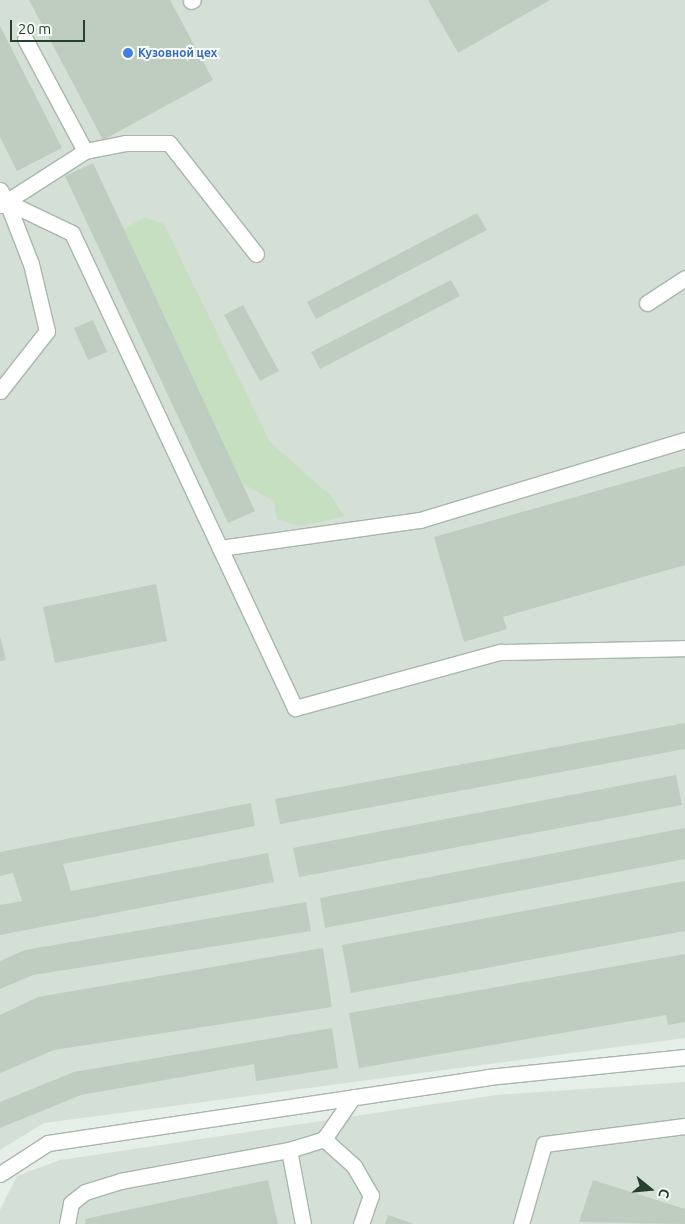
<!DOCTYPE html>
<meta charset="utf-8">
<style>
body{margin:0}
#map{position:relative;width:685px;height:1224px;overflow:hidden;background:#e6efe7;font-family:Ubuntu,sans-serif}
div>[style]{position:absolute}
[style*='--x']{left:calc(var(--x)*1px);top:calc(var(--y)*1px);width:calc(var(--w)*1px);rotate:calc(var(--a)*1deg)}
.built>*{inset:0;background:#d4dfd5}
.green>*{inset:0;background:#c5dfc0}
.building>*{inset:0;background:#becdc0}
.roads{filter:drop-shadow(1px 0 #a8b7ab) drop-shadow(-1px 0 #a8b7ab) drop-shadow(0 1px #a8b7ab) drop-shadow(0 -1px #a8b7ab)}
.lane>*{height:15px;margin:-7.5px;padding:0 7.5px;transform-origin:7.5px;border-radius:7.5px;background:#fff}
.street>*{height:15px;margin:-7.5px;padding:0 7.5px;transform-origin:7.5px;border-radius:7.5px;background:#fff}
.dots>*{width:14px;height:14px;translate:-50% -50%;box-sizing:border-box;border:2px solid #f7fbf7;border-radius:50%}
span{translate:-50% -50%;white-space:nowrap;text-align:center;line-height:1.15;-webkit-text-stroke:4px #f7fbf7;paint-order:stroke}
.shop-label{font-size:12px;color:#366cbe;font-weight:700}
.left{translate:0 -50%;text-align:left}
.north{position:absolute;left:625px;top:1164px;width:50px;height:50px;-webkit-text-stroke:4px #f7fbf7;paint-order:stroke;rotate:107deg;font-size:14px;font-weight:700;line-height:20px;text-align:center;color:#25412d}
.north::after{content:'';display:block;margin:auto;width:18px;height:22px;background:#25412d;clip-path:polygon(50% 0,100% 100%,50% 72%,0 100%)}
.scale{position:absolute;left:10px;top:20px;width:75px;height:22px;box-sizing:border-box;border:2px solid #25412d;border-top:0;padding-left:6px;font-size:15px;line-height:18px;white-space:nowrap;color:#25412d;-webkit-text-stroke:4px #f7fbf7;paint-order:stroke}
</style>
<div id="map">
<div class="built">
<div style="clip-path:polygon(0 0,685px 0,685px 1038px,44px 1123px,0 1150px)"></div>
<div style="clip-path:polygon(685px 1082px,685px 1224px,0 1224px,0 1210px,17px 1176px,60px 1160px,496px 1095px)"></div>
</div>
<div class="green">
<div style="clip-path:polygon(144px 217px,164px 224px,270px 442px,331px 496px,344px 516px,326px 521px,298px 526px,277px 519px,274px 501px,242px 483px,124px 230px)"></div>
</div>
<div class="building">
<div style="clip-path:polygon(29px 0,170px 0,213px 80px,103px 140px)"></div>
<div style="clip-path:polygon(428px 0,550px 0,458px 53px)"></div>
<div style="clip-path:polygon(0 26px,62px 148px,17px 171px,0 137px)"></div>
<div style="clip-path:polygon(93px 163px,255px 511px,228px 523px,65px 176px)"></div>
<div style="clip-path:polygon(477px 213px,487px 230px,316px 319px,307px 302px)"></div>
<div style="clip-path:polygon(451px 280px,460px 296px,320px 369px,311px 352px)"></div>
<div style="clip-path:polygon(243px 305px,279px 371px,260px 381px,224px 315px)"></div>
<div style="clip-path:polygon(93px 320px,107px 352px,88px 360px,74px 328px)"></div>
<div style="clip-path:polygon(685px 466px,685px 565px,503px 617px,507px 629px,464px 642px,434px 537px)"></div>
<div style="clip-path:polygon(156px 584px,167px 641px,55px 663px,43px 607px)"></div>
<div style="clip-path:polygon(0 636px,6px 660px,0 661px)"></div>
<div style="clip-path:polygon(685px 723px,685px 749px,280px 824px,275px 799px)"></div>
<div style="clip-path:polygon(676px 775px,682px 805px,299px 877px,293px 848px)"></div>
<div style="clip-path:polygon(251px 803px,255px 826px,63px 864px,71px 891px,268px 853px,274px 882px,0 935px,0 905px,22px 901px,13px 873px,0 876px,0 852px)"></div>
<div style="clip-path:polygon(685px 828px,685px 859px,325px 928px,320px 898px)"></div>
<div style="clip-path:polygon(685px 881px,685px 931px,351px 993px,342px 945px)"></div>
<div style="clip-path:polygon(306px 902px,311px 931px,33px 975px,0 989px,0 961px,25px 950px)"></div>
<div style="clip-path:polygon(323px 948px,332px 1007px,54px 1050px,0 1073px,0 1015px,38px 997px)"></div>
<div style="clip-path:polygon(685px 954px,685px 1022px,668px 1025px,666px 1015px,359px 1068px,349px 1013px)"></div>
<div style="clip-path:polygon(332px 1028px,338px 1068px,256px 1081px,254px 1064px,81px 1095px,0 1128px,0 1102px,74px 1072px)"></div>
<div style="clip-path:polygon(268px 1180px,278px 1224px,86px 1224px,85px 1219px)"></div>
<div style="clip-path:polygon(593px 1180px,685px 1209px,685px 1224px,579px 1222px)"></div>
<div style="clip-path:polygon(388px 1215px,414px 1224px,385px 1224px)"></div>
</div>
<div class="roads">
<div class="lane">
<div style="--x:191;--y:1;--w:2;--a:-27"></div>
<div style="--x:25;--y:39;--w:127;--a:61.8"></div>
<div style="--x:7;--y:202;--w:72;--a:25.5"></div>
<div style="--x:72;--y:233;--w:525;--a:64.85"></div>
<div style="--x:295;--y:708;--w:213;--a:-15.3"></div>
<div style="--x:500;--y:652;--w:185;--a:-1.2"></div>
<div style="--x:1;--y:205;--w:100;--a:-32.7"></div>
<div style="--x:85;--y:151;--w:42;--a:-11"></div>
<div style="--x:126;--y:143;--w:43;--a:0"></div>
<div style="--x:169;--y:143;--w:141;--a:51.9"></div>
<div style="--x:647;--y:303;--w:45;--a:-33.3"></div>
<div style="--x:0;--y:391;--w:76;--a:-51.9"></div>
<div style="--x:47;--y:331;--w:69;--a:-103.4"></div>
<div style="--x:31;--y:264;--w:66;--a:-111.2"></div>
<div style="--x:220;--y:548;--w:202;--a:-8"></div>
<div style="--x:420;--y:520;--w:277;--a:-16.8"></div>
<div style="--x:324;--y:1139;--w:40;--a:42"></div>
<div style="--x:354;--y:1166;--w:34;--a:60"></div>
<div style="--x:371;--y:1195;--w:31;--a:109"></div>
<div style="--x:289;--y:1150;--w:75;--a:79.3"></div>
<div style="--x:0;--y:1174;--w:57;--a:-32.9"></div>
<div style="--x:48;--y:1143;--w:445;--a:-8.5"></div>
<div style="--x:488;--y:1077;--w:198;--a:-5.8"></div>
<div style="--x:67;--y:1224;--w:21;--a:-79"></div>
<div style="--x:71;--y:1203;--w:18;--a:-38"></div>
<div style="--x:85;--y:1192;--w:37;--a:-17"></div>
<div style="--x:120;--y:1181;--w:172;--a:-10.4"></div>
<div style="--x:289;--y:1150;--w:37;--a:-17"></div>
<div style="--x:324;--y:1139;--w:51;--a:-55.4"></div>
<div style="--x:521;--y:1224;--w:83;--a:-74"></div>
<div style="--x:544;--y:1144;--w:142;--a:-7.3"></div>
</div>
<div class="street">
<div style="--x:0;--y:190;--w:14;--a:60"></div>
</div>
</div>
<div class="dots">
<div style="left:128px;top:53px;background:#3f7fe0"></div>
</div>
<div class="shop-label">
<span class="left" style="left:138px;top:53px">Кузовной цех</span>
</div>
<div class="north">С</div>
<div class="scale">20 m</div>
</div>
